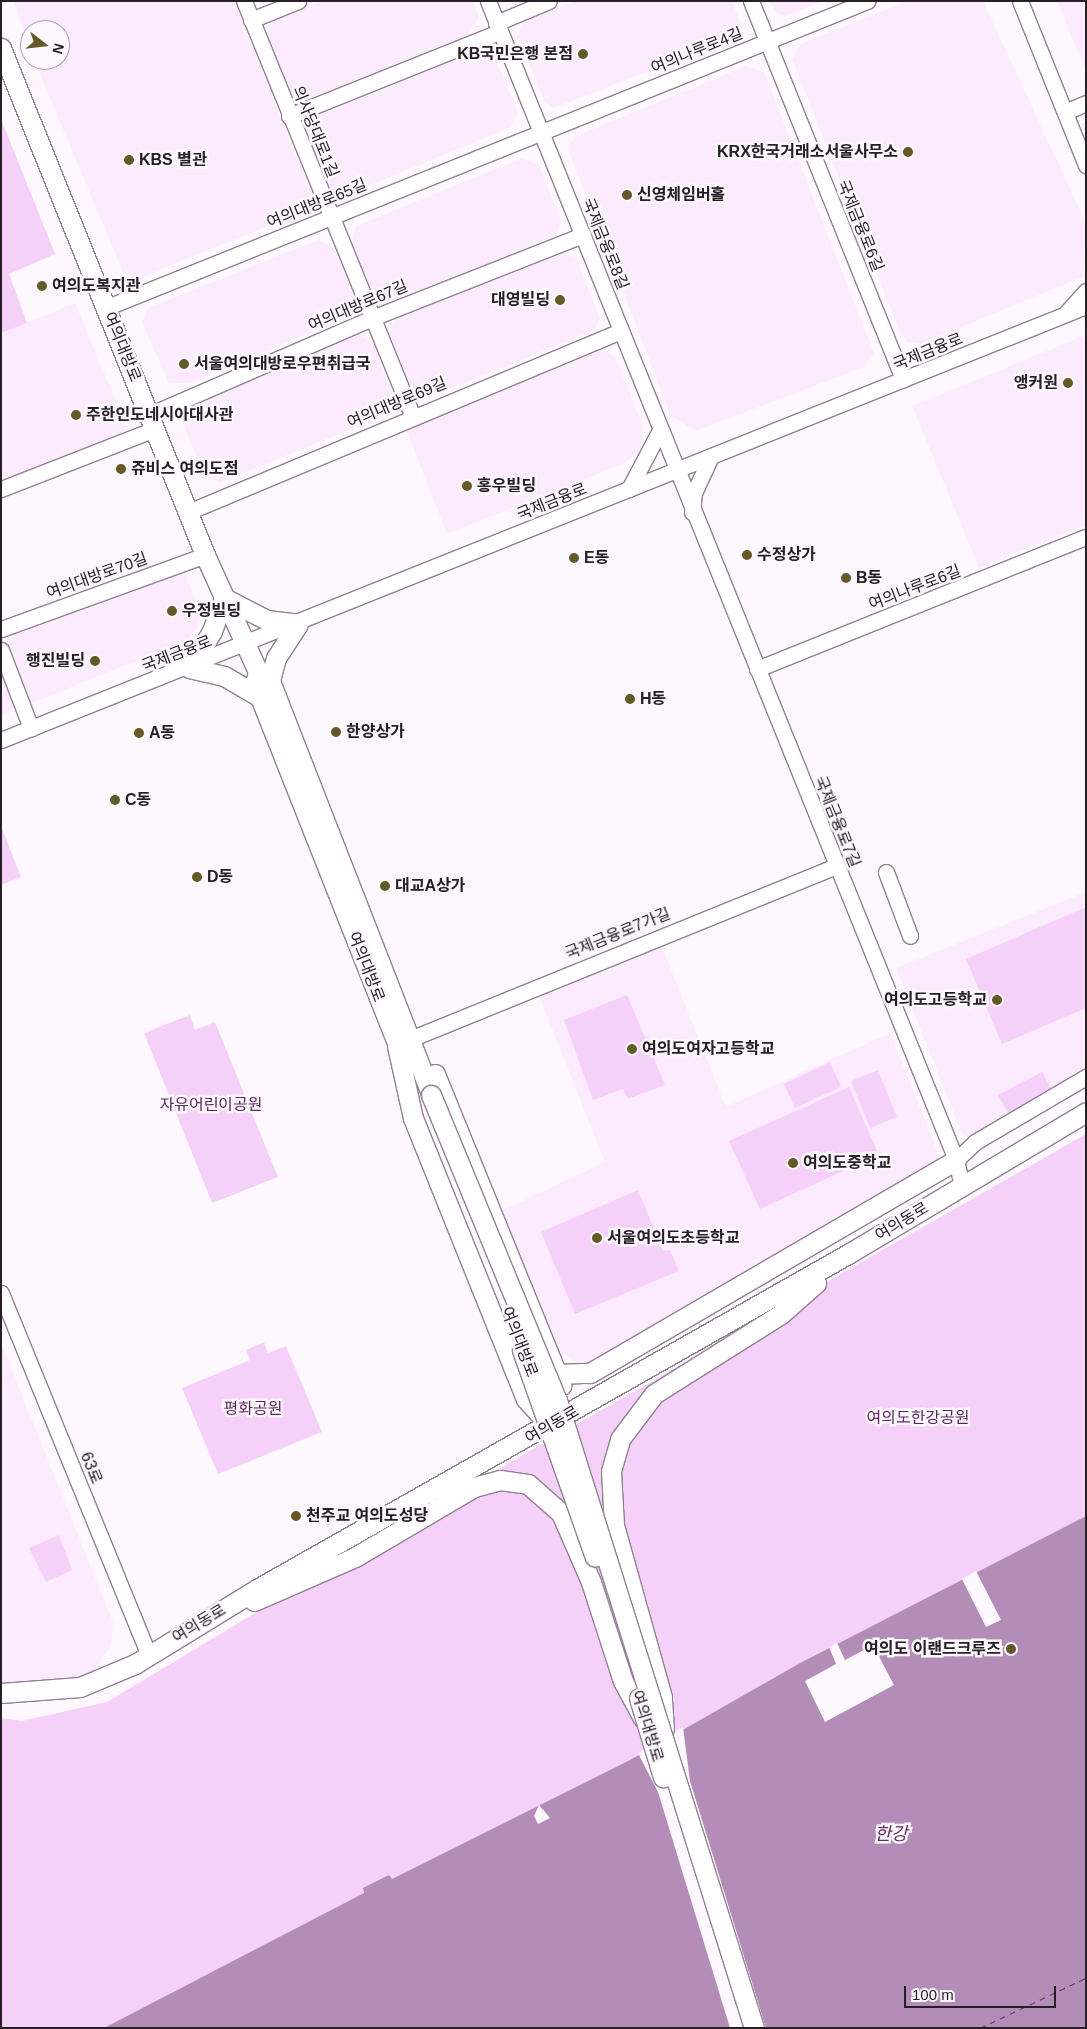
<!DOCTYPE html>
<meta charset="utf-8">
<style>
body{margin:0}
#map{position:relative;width:1087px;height:2029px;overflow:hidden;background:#fef8fe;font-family:Arial,"Noto Sans KR",sans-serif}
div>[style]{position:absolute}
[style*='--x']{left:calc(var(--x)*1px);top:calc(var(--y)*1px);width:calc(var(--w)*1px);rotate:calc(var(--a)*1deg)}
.built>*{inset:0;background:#fcebfe}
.green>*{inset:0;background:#f5d0f8}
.water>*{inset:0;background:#b38cb7}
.pier>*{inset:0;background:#fef8fe}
.ferry>*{height:1px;margin-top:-0.5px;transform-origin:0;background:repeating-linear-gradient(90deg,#602e65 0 6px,transparent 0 11px)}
.roads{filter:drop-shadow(1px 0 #908191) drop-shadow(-1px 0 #908191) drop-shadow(0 1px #908191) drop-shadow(0 -1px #908191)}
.minor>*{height:15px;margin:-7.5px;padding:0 7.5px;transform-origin:7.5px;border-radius:7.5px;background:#fff}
.major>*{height:19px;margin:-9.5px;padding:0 9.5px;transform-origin:9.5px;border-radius:9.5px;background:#fff}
.bridges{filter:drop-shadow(1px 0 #908191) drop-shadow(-1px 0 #908191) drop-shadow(0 1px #908191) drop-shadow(0 -1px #908191)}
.major-bridge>*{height:19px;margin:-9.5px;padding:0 9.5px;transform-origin:9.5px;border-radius:9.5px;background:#fff}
.dots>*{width:14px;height:14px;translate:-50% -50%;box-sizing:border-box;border:2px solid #fef8fe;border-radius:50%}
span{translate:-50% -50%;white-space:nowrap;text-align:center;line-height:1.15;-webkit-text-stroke:5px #fef8fe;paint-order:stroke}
.street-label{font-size:16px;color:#262026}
.poi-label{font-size:16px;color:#262026;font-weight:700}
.right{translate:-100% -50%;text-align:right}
.left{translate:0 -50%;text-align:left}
.park-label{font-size:16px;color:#59275e}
.water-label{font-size:18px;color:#602e65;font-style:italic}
.frame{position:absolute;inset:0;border:2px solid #262026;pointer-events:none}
.north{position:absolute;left:20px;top:20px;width:50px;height:50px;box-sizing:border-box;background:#fef8fe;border:1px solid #a8a2a8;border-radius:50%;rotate:106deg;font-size:14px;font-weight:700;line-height:20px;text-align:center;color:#262026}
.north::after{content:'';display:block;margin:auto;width:18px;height:22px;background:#645a26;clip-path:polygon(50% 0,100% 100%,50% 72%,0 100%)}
.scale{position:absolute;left:904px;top:1986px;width:152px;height:22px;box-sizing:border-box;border:2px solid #262026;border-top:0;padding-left:6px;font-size:15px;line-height:18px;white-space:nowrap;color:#262026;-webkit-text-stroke:4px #fef8fe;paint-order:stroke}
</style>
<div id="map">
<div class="built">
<div style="clip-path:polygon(14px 1px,234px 1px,312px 196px,311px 205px,306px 211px,139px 278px,125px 277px,34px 60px,60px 60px,60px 30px,30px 30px,30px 49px)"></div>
<div style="clip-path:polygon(322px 1px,473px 1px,479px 18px,469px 34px,309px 99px,299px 97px,289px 90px,267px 31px,275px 20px)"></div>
<div style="clip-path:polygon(575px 1px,732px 1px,742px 27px,737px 37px,554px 108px,545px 102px,518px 36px,520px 29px,525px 22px)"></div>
<div style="clip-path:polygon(769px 1px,824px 1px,785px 16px,777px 13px)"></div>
<div style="clip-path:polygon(907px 1px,983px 1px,1086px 223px,1083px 277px,920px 344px,907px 342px,900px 332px,792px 59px,801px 44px)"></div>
<div style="clip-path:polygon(1057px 1px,1086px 1px,1086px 71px,1076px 47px)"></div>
<div style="clip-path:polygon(480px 50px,495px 58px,518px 113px,511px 127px,344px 196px,331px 190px,308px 137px,311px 119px)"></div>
<div style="clip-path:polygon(746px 66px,764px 72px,874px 353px,864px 367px,696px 431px,671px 416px,567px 146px,578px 135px)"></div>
<div style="clip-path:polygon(522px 158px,539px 165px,561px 221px,555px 236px,390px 302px,374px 297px,352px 244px,356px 226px)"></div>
<div style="clip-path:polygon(318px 240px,334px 248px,355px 299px,351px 316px,190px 383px,169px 383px,142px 323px,148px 308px)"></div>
<div style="clip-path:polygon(563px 253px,577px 260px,600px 318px,595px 330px,425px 399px,415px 395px,389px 334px,395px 319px)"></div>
<div style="clip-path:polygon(75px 303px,126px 425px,122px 433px,1px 482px,1px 333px)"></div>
<div style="clip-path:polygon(357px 334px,372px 342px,394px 397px,388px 414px,219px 483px,204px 475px,180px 416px,186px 405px)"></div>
<div style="clip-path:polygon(1086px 335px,1086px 525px,979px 568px,912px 406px)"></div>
<div style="clip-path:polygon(602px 349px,615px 357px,642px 423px,643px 438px,637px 453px,625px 463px,447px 534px,405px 427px)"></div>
<div style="clip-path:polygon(178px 570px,185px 574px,200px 611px,197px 628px,186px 641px,34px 702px,25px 699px,5px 647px,8px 638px)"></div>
<div style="clip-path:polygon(1px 671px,15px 704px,11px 711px,1px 716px)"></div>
<div style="clip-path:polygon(1086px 892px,1086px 1079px,969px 1139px,962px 1133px,896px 968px)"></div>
<div style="clip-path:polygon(660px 942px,726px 1107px,890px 1033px,937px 1150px,937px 1161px,594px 1363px,580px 1365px,557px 1349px,501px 1211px,605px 1162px,537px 991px)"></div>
<div style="clip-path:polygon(1px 1343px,113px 1622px,111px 1646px,98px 1664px,105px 1665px,74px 1680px,1px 1686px)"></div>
</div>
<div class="green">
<div style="clip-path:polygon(1px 119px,55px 254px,9px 274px,27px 323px,1px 333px)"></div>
<div style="clip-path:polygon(1px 826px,21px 877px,1px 885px)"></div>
<div style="clip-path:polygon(1086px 907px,1086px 1008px,1002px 1044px,966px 959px)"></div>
<div style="clip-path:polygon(627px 995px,665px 1085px,628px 1099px,623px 1089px,593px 1100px,564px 1020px)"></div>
<div style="clip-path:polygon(190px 1015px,195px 1030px,215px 1022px,278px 1177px,212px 1203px,144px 1033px)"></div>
<div style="clip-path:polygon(830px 1062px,841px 1087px,795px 1108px,784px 1084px)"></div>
<div style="clip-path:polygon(878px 1070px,897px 1117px,870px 1128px,851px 1081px)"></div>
<div style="clip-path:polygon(1042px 1072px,1054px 1094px,1011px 1118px,998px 1095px)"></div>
<div style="clip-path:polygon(849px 1087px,879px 1155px,760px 1209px,729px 1141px)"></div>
<div style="clip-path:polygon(1086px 1134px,1086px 1516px,800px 1663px,630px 1760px,392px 1879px,389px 1875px,364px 1893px,104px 2028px,1px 2028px,1px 1718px,22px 1721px,107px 1702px,423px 1512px)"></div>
<div style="clip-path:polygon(638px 1190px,663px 1251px,670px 1250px,679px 1271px,575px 1314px,541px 1232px)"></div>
<div style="clip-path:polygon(264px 1342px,268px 1353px,286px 1346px,322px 1432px,218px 1474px,182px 1388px,250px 1360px,246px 1350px)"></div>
<div style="clip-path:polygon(59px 1535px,72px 1570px,46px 1582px,29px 1548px)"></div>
</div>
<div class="water">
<div style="clip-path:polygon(1086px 1516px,1086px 2028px,104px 2028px,364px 1893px,363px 1888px,389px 1875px,392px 1879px,630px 1760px,800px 1663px)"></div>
</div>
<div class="pier">
<div style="clip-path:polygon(976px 1571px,1001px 1620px,986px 1627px,962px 1579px)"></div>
<div style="clip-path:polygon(837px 1643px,845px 1660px,873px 1645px,894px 1685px,825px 1722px,805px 1681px,836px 1664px,829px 1647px)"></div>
<div style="clip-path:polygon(683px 1727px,690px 1781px,766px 2028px,730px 2028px,658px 1792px,638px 1753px)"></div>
<div style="clip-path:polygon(539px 1805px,550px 1818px,538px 1824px,534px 1816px)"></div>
</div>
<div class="ferry">
<div style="--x:980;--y:2028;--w:117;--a:-25.3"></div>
</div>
<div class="roads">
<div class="minor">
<div style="--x:244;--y:1;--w:447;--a:67.9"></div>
<div style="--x:488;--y:1;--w:1250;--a:68.01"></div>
<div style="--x:956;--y:1160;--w:28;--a:77"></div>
<div style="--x:751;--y:1;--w:408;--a:68.1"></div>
<div style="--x:1020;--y:1;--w:177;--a:68.1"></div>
<div style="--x:251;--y:20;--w:51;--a:-22"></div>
<div style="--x:496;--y:23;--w:57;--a:-22.5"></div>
<div style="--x:1065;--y:112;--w:23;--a:-23"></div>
<div style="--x:289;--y:116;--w:226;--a:-21.8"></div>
<div style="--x:105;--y:308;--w:822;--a:-21.94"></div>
<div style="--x:1067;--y:312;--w:28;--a:-48"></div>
<div style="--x:149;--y:415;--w:243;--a:-23.5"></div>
<div style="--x:372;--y:318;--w:227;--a:-21.5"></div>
<div style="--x:1;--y:489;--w:165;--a:-21.3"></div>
<div style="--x:629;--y:489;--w:67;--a:-62.3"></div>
<div style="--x:188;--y:512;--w:468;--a:-22.7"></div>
<div style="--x:692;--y:512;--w:19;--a:-84"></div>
<div style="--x:694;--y:493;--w:41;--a:-65.3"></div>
<div style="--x:1;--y:629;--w:217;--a:-19.9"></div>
<div style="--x:1;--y:650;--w:84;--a:69"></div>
<div style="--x:757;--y:669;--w:354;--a:-21.9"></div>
<div style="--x:1;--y:740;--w:1169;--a:-21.8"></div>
<div style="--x:886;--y:872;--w:68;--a:69.4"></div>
<div style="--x:415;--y:1037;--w:454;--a:-22.1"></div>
<div style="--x:956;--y:1160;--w:26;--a:-43"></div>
<div style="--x:975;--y:1142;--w:129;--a:-30.4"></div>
<div style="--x:1;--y:1293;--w:391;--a:67.8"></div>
</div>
<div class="major">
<div style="--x:1;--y:48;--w:547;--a:68.08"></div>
<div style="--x:205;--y:555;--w:128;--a:65.6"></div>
<div style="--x:258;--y:672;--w:15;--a:37"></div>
<div style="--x:270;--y:681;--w:444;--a:68.7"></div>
<div style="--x:258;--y:672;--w:11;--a:105"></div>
<div style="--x:255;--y:683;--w:15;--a:70"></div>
<div style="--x:260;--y:697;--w:388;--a:68.4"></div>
<div style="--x:260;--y:697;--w:42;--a:-149.7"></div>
<div style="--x:224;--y:676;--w:35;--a:-167"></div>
<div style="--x:190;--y:668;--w:43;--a:-59.3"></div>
<div style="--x:212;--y:631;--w:35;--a:-70"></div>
<div style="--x:224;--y:598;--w:48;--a:27.1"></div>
<div style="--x:267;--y:620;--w:31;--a:7"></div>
<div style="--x:298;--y:624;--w:40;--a:122.9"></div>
<div style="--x:276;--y:658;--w:24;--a:105"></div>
<div style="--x:397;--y:1046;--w:74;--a:77.5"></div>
<div style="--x:413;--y:1118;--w:303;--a:68.1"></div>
<div style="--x:526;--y:1399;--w:36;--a:48"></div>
<div style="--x:435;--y:1074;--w:336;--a:67.9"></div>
<div style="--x:556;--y:1374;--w:34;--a:-2"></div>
<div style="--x:590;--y:1373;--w:423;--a:-30.2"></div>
<div style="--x:254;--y:1601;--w:110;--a:-23.5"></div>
<div style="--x:355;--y:1557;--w:138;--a:-30.5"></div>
<div style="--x:474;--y:1487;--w:27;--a:-15"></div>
<div style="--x:500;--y:1480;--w:28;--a:8"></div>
<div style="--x:528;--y:1484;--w:44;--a:41.3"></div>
<div style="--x:561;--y:1513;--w:75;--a:66.5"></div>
<div style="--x:591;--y:1582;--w:104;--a:72.1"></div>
<div style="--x:623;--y:1681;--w:42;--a:61.6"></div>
<div style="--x:1;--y:1693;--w:79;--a:-4.3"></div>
<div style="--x:80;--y:1687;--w:60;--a:-22.7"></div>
<div style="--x:135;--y:1664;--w:143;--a:-31.6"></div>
<div style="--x:257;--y:1589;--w:679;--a:-29.55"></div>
<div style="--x:848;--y:1254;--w:277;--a:-30.8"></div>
<div style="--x:664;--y:1729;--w:32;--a:-94"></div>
<div style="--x:662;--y:1697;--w:179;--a:-105.6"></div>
<div style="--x:614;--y:1525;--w:54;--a:-93.2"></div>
<div style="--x:611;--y:1471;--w:33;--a:-74"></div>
<div style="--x:620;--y:1439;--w:56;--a:-52.9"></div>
<div style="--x:654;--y:1394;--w:150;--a:-32.2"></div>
<div style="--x:781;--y:1314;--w:47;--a:-41.5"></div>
</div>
</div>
<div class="bridges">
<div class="major-bridge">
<div style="--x:431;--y:1095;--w:330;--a:67.6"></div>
<div style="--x:557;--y:1400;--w:658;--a:72.58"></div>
<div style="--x:522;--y:1350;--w:219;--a:70.6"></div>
<div style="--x:639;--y:1698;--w:83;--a:73.1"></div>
</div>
</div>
<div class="dots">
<div style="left:583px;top:54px;background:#645a26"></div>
<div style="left:908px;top:152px;background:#645a26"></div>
<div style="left:129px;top:160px;background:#645a26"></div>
<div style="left:627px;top:195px;background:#645a26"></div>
<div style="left:42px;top:286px;background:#645a26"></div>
<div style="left:560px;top:300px;background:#645a26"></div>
<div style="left:184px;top:364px;background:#645a26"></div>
<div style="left:1068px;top:383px;background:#645a26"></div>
<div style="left:76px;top:415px;background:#645a26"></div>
<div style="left:121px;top:469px;background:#645a26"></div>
<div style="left:467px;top:486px;background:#645a26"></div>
<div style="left:747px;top:555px;background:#645a26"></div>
<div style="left:574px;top:558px;background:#645a26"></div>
<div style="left:846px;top:578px;background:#645a26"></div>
<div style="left:172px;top:611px;background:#645a26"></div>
<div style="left:95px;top:661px;background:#645a26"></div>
<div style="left:630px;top:699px;background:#645a26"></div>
<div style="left:336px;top:732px;background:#645a26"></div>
<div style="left:139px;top:733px;background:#645a26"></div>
<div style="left:115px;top:800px;background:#645a26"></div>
<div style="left:197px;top:877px;background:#645a26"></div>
<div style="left:385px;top:886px;background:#645a26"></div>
<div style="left:997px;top:1000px;background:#645a26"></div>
<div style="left:632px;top:1049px;background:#645a26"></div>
<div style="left:793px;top:1163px;background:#645a26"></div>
<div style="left:597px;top:1238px;background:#645a26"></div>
<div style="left:296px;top:1516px;background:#645a26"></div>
<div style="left:1011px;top:1649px;background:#645a26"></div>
</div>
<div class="street-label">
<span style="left:697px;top:51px;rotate:-22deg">여의나루로4길</span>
<span style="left:315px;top:132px;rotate:68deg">의사당대로1길</span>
<span style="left:317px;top:204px;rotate:-22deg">여의대방로65길</span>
<span style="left:860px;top:226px;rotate:68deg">국제금융로6길</span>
<span style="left:605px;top:244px;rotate:68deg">국제금융로8길</span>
<span style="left:358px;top:306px;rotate:-23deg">여의대방로67길</span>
<span style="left:122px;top:347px;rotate:68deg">여의대방로</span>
<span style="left:928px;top:352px;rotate:-22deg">국제금융로</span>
<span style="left:397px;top:403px;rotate:-23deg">여의대방로69길</span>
<span style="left:552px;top:502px;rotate:-22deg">국제금융로</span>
<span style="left:97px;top:576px;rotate:-20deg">여의대방로70길</span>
<span style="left:915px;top:588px;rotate:-21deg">여의나루로6길</span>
<span style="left:177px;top:654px;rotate:-21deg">국제금융로</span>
<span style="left:837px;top:822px;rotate:68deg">국제금융로7길</span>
<span style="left:618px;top:934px;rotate:-22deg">국제금융로7가길</span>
<span style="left:366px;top:967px;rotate:69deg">여의대방로</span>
<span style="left:902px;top:1222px;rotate:-31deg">여의동로</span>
<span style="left:519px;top:1342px;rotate:69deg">여의대방로</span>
<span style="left:552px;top:1425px;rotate:-30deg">여의동로</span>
<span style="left:91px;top:1468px;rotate:68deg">63로</span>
<span style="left:199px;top:1624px;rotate:-31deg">여의동로</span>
<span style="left:647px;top:1726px;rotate:73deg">여의대방로</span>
</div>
<div class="poi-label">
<span class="right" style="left:573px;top:54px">KB국민은행 본점</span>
<span class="right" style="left:898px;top:152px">KRX한국거래소서울사무소</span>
<span class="left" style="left:139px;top:160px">KBS 별관</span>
<span class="left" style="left:637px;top:195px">신영체임버홀</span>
<span class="left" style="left:52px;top:286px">여의도복지관</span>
<span class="right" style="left:550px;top:300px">대영빌딩</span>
<span class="left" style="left:194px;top:364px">서울여의대방로우편취급국</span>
<span class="right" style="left:1058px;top:383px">앵커원</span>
<span class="left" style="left:86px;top:415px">주한인도네시아대사관</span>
<span class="left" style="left:131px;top:469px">쥬비스 여의도점</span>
<span class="left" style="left:477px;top:486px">홍우빌딩</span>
<span class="left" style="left:757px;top:555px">수정상가</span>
<span class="left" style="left:584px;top:558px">E동</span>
<span class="left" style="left:856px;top:578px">B동</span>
<span class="left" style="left:182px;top:611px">우정빌딩</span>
<span class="right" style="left:85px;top:661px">행진빌딩</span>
<span class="left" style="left:640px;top:699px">H동</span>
<span class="left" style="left:346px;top:732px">한양상가</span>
<span class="left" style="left:149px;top:733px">A동</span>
<span class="left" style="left:125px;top:800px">C동</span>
<span class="left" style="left:207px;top:877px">D동</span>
<span class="left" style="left:395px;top:886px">대교A상가</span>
<span class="right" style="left:987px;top:1000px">여의도고등학교</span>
<span class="left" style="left:642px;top:1049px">여의도여자고등학교</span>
<span class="left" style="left:803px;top:1163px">여의도중학교</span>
<span class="left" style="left:607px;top:1238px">서울여의도초등학교</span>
<span class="left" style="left:306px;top:1516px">천주교 여의도성당</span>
<span class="right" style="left:1001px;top:1649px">여의도 이랜드크루즈</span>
</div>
<div class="park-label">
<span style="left:211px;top:1105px">자유어린이공원</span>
<span style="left:253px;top:1409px">평화공원</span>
<span style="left:918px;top:1418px">여의도한강공원</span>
</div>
<div class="water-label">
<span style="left:891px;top:1834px">한강</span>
</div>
<div class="frame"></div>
<div class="north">N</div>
<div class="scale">100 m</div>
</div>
